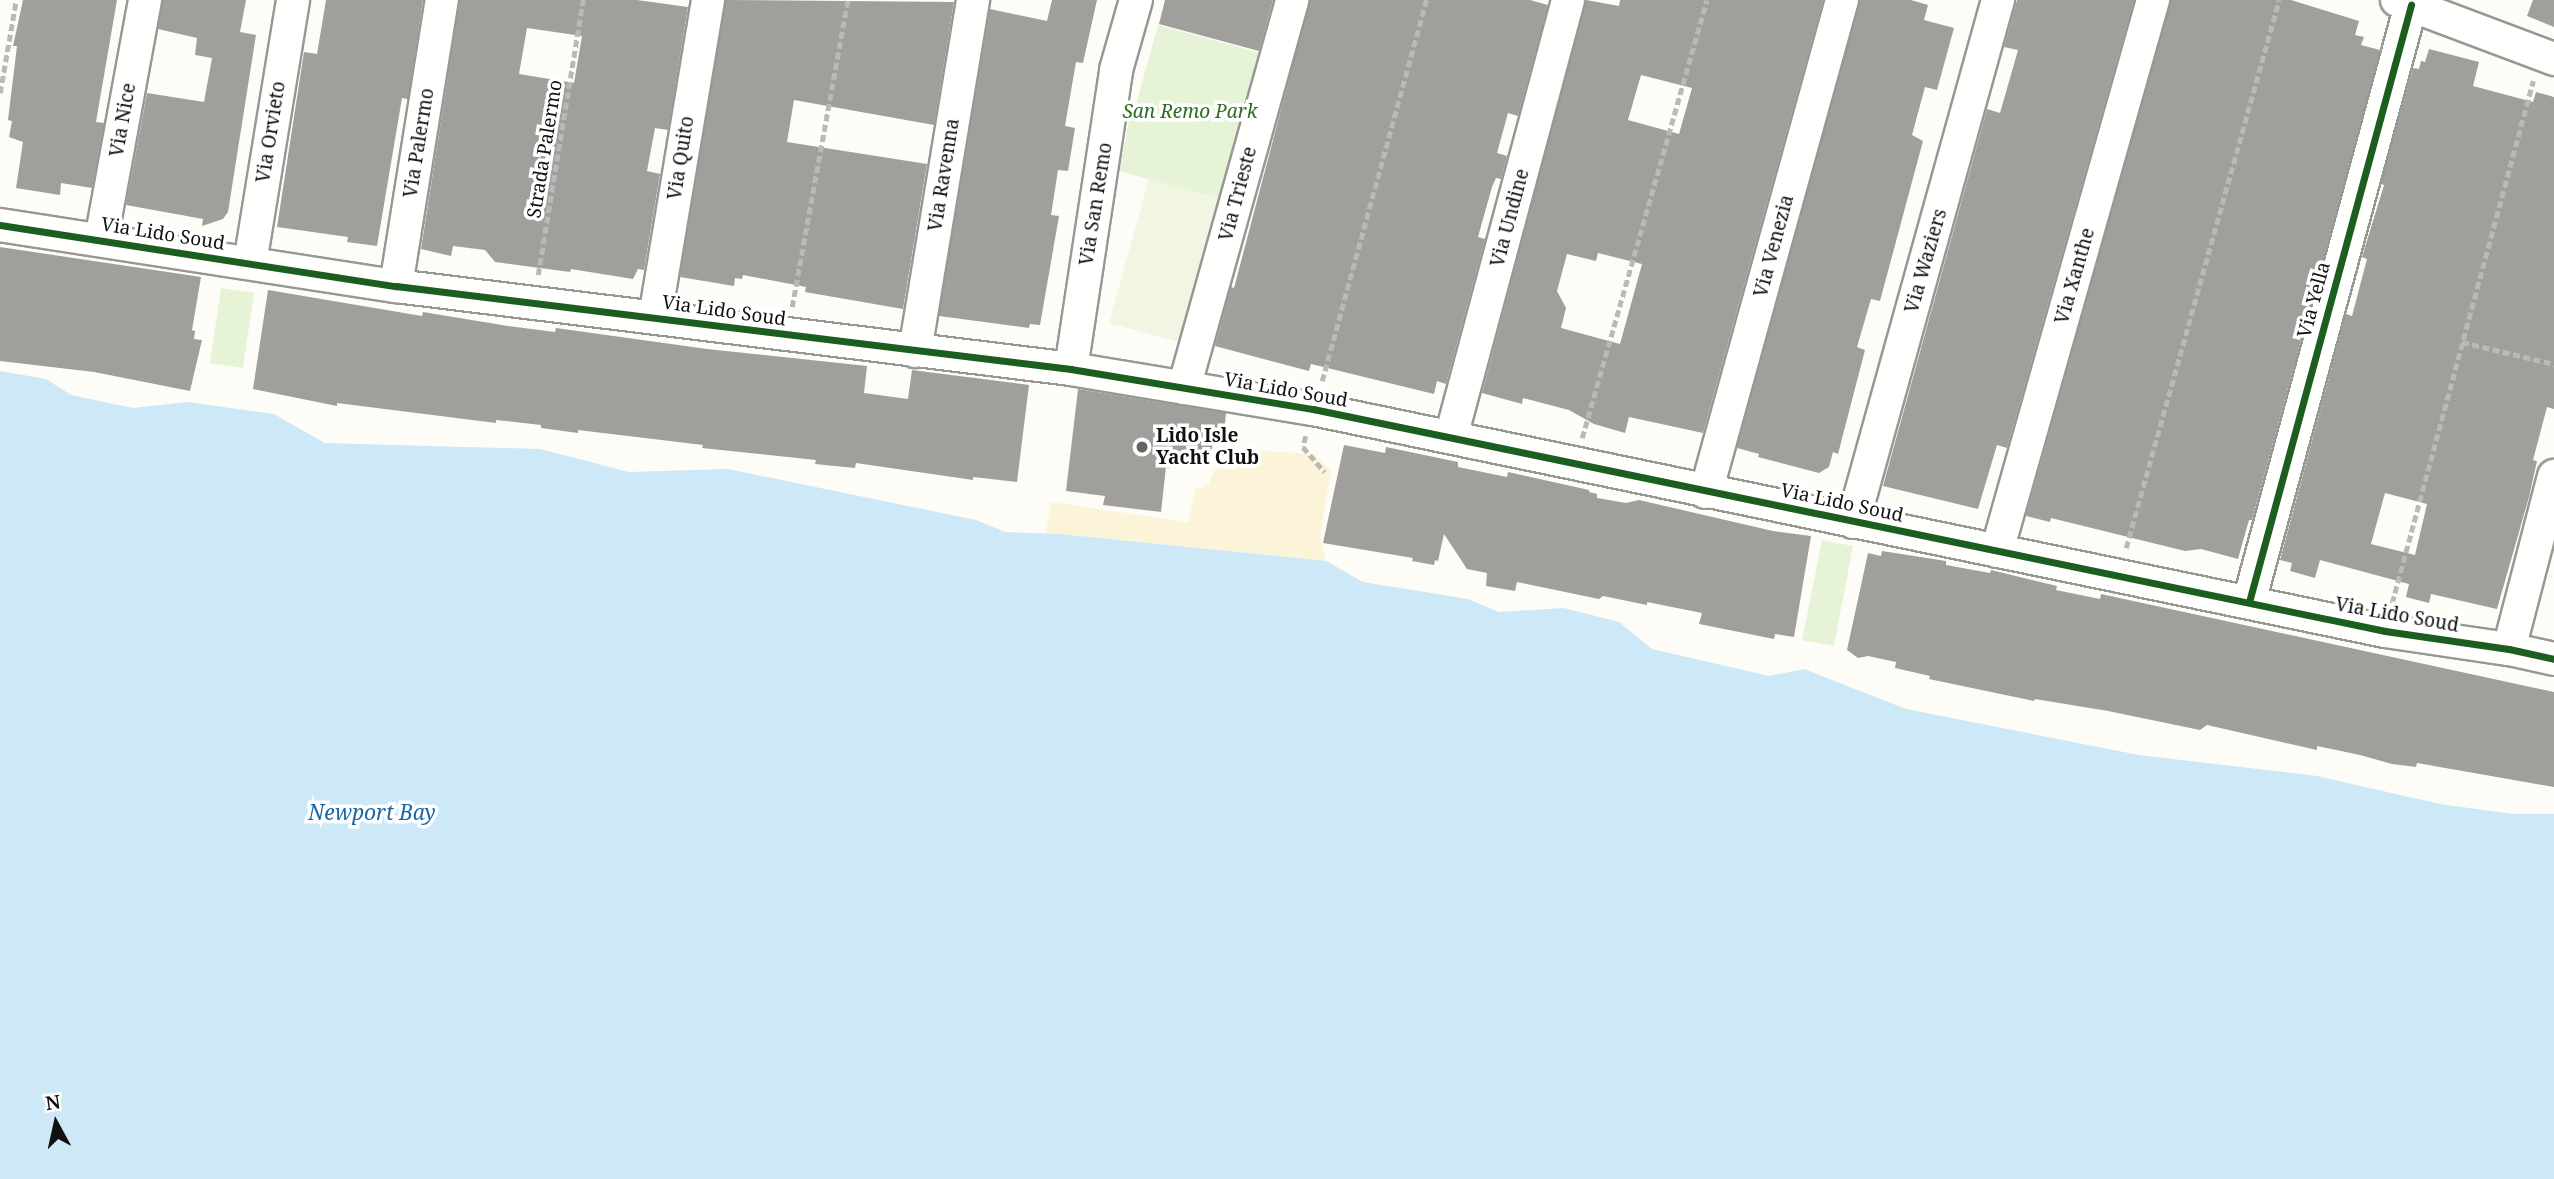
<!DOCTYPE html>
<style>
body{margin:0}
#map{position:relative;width:2554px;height:1179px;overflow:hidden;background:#fdfcf7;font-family:"Noto Serif",serif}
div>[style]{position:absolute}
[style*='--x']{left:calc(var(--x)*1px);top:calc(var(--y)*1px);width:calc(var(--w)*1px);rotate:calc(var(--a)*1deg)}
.green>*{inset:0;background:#e7f3d7}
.sand>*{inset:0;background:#fcf4d9}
.pitch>*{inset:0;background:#f0f6e1}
.water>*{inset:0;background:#cde8f7}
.building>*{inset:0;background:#a19f9c}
.path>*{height:4.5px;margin-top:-2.25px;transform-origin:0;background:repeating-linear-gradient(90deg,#b9b9b8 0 7px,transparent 0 10.5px)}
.roads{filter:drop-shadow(2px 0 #979795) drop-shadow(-2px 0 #979795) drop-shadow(0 2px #979795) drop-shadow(0 -2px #979795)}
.minor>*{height:32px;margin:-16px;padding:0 16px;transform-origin:16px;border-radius:16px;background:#fffffe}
.cycleway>*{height:7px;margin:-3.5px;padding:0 3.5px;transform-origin:3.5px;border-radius:3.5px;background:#1b5e20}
.dots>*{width:19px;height:19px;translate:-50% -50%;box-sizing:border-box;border:4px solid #fff;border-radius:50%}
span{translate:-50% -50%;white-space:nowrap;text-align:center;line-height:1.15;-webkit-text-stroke:7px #fff;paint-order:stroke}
.park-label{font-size:19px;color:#2f6b1f;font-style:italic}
.street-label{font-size:19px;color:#111}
.poi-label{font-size:19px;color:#111;font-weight:700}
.left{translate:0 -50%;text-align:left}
.water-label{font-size:21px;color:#1768a6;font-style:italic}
.north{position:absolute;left:21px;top:1088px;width:70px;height:70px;-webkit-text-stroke:5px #fff;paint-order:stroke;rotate:352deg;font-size:19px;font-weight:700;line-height:28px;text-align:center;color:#111}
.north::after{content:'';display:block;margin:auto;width:24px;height:32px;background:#111;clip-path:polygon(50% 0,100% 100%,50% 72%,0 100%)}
</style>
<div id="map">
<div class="green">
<div style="clip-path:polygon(1158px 25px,1261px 53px,1224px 200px,1119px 171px,1131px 112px,1134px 112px)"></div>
<div style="clip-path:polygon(221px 288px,254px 293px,243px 368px,210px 363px)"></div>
<div style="clip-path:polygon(1822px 540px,1853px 546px,1834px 646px,1802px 640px)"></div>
</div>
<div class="sand">
<div style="clip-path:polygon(1249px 450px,1314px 454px,1331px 471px,1320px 537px,1326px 561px,1046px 533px,1051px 502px,1188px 522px,1196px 487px,1202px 488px,1209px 483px,1213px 472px,1220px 468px,1234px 470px,1243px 464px)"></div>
</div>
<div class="pitch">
<div style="clip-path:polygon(1149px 179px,1222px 198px,1183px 343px,1109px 323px)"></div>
</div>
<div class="water">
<div style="clip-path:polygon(0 371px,46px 379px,71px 395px,133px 408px,187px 402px,274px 414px,325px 443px,540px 449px,629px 472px,728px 469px,976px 520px,1005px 532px,1059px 534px,1326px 561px,1363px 582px,1468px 599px,1499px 612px,1564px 608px,1619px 622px,1652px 649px,1769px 676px,1804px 669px,1906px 709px,2139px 755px,2317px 776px,2440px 804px,2513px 814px,2554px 814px,2554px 1179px,0 1179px)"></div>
</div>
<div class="building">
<div style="clip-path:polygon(23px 0,117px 0,97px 116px,96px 122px,104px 123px,92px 188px,61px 183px,60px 195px,16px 188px,23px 142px,9px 137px,12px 121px,8px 120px,17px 46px,13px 46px)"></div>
<div style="clip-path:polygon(163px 0,246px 0,240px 32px,256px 35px,228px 212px,223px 219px,202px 226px,203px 219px,126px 205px,147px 93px,204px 102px,212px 58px,195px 55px,197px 38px,158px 29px)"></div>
<div style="clip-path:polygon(326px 0,423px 0,408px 99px,402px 98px,377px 246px,347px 242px,348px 237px,277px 227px,304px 52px,317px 54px)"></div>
<div style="clip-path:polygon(evenodd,460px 0,637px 0,688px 7px,668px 130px,655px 128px,647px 171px,660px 174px,644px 270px,638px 269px,633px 279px,571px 269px,570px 272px,495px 262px,485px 250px,453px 246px,451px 256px,421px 249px,460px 0,527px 28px,582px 36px,574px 83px,519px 74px,527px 28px)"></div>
<div style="clip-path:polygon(726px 0,954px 2px,934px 125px,794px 100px,787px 142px,927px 164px,903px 309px,805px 292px,806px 287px,743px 275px,742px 279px,735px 278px,734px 286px,680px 277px)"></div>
<div style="clip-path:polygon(1052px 0,1097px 0,1083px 63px,1076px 62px,1065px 126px,1075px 128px,1068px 171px,1058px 170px,1051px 215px,1059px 216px,1040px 325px,1030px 324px,1029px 328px,939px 316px,990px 9px,1047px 21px)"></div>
<div style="clip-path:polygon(1165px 0,1273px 0,1259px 51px,1159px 24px)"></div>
<div style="clip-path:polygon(1310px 0,1530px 0,1548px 5px,1518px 116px,1508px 113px,1497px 153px,1507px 156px,1501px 179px,1496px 178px,1492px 187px,1478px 237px,1485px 239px,1446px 384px,1437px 381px,1434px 394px,1311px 364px,1309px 371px,1215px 346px,1231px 287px,1234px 288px)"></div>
<div style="clip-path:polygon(evenodd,1586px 0,1619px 6px,1620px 0,1823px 0,1703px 433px,1629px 417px,1625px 433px,1594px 424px,1569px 410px,1523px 398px,1522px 404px,1482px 393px,1586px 0,1641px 75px,1692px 88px,1679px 134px,1628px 120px,1641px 75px,1586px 0,1598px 253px,1642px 264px,1620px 344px,1561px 328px,1566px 308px,1557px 291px,1567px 254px,1596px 261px,1598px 253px)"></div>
<div style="clip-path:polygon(1860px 0,1911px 0,1928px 5px,1924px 20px,1954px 28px,1937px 90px,1925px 87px,1912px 135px,1923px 141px,1880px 301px,1871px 299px,1857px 347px,1865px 350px,1838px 454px,1833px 452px,1829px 467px,1819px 473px,1758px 457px,1759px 454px,1737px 448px)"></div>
<div style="clip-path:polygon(2017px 0,2134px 0,2007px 448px,1997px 445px,1978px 509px,1883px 486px,1987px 109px,2000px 113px,2018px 50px,2004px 47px)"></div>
<div style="clip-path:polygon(2171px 0,2291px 0,2359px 21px,2355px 35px,2364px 37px,2361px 45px,2380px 50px,2252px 520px,2249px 520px,2238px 559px,2201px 549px,2185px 551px,2051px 518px,2050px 522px,2026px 516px)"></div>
<div style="clip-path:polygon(2533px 0,2554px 0,2554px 27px,2527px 16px)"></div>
<div style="clip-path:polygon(evenodd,2429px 49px,2479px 62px,2473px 86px,2533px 102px,2536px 92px,2554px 97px,2554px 409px,2547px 407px,2533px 460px,2537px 461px,2529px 497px,2497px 609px,2431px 594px,2429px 603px,2406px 597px,2409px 584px,2320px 560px,2315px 578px,2290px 571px,2292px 563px,2280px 560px,2346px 314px,2352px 316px,2367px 259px,2362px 257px,2384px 185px,2381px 184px,2413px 68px,2419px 69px,2421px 61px,2425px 62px,2429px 49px,2385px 493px,2427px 504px,2415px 555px,2371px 544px,2385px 493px)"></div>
<div style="clip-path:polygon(0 247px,201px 277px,192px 330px,195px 331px,194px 339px,202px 340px,190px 391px,94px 372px,0 361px)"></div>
<div style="clip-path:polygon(268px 290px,422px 316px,423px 312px,508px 326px,555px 332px,556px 328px,707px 349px,867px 366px,864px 393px,908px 399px,912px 370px,1029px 385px,1017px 482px,973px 477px,973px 480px,856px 463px,855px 468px,815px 464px,816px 460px,702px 448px,703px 445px,578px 430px,578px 433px,541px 428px,541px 425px,496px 420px,496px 423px,337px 403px,337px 406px,253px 389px)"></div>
<div style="clip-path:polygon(1078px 389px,1226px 413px,1224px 433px,1214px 432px,1210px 462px,1200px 461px,1199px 465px,1171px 461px,1170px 468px,1166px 467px,1161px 512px,1103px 505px,1105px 496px,1066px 491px)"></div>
<div style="clip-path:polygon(1344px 445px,1385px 453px,1386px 447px,1458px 462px,1458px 467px,1507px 477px,1508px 472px,1589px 490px,1589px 492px,1597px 494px,1597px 498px,1626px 503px,1639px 500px,1773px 531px,1811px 536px,1794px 637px,1775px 634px,1774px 639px,1699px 624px,1702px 613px,1647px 602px,1647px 605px,1603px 596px,1599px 599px,1517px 582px,1515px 591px,1486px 586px,1487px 573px,1467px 569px,1444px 534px,1438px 561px,1435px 560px,1434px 565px,1412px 561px,1413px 558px,1323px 543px)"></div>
<div style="clip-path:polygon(1882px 551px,1946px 561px,1946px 565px,1990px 573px,1991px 570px,2057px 586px,2056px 590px,2100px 599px,2101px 594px,2554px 692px,2554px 787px,2417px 763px,2416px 767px,2392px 764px,2360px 755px,2317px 746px,2317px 750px,2207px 725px,2200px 730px,2108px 711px,2035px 699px,2034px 701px,1929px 679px,1930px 676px,1895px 668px,1896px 662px,1868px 656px,1858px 658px,1847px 650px,1868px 553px,1881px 556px)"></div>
</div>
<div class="path">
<div style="--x:0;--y:93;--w:94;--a:-80.2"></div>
<div style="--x:538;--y:275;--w:279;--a:-80.7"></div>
<div style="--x:792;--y:307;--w:312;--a:-79.7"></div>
<div style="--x:2462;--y:342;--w:95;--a:13.4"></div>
<div style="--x:1322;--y:381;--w:395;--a:-74.7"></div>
<div style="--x:1306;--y:436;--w:11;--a:105"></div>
<div style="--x:1303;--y:447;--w:33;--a:49"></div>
<div style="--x:1582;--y:438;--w:455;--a:-74.1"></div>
<div style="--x:2126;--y:548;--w:569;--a:-74.4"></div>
<div style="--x:2392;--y:603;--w:541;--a:-74.88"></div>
</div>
<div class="roads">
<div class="minor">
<div style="--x:2397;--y:0;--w:168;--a:20.6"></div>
<div style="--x:0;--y:225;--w:401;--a:8.8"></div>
<div style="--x:396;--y:286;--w:680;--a:7.01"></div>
<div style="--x:1071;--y:369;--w:245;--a:9.4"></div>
<div style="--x:1313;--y:409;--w:1095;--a:11.7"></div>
<div style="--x:2385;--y:631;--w:125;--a:8.3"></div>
<div style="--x:2509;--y:649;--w:46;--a:12.5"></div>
<div style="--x:101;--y:240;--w:244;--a:-79.6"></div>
<div style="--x:250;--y:263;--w:266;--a:-80.7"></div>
<div style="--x:396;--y:286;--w:290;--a:-80.9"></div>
<div style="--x:655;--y:317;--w:321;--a:-80.5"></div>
<div style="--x:915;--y:351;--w:356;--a:-80.6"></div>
<div style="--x:1071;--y:369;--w:302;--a:-81.4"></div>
<div style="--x:1116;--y:70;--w:73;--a:-74.1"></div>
<div style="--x:1184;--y:388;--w:403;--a:-74.4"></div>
<div style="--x:1451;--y:437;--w:452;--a:-75"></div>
<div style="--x:1706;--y:492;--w:510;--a:-74.55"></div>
<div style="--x:1853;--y:522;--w:542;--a:-74.48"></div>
<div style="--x:1997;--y:551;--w:573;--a:-74.19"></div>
<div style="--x:2249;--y:602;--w:619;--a:-74.82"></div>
<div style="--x:2509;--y:649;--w:179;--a:-75.4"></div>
</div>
</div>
<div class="cycleway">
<div style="--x:0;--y:225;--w:401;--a:8.8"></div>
<div style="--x:396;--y:286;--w:680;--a:7.01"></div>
<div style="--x:1071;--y:369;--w:245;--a:9.4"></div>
<div style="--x:1313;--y:409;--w:1095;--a:11.7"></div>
<div style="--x:2385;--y:631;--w:125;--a:8.3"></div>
<div style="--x:2509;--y:649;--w:46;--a:12.5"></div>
<div style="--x:2249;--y:602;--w:619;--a:-74.82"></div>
</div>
<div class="dots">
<div style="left:1142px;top:447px;background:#646362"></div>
</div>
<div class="park-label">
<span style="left:1190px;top:112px">San Remo Park</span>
</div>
<div class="street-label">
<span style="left:123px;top:120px;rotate:-80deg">Via Nice</span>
<span style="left:271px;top:132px;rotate:-81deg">Via Orvieto</span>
<span style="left:419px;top:143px;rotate:-81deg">Via Palermo</span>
<span style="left:545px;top:149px;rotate:-81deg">Strada Palermo</span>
<span style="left:681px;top:158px;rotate:-81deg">Via Quito</span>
<span style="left:944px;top:175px;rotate:-81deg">Via Ravenna</span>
<span style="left:1238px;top:194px;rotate:-75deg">Via Trieste</span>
<span style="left:1096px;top:204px;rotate:-81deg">Via San Remo</span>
<span style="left:1510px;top:218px;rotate:-75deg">Via Undine</span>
<span style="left:163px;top:234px;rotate:9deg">Via Lido Soud</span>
<span style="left:1774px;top:246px;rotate:-75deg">Via Venezia</span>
<span style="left:1926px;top:261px;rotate:-74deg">Via Waziers</span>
<span style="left:2075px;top:276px;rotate:-74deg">Via Xanthe</span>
<span style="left:2314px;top:300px;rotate:-75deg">Via Yella</span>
<span style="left:724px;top:311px;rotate:8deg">Via Lido Soud</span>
<span style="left:1286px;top:390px;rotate:10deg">Via Lido Soud</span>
<span style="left:1842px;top:503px;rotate:12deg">Via Lido Soud</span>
<span style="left:2397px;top:615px;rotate:10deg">Via Lido Soud</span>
</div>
<div class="poi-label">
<span class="left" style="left:1156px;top:447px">Lido Isle<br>Yacht Club</span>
</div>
<div class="water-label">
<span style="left:372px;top:812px">Newport Bay</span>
</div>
<div class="north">N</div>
</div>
